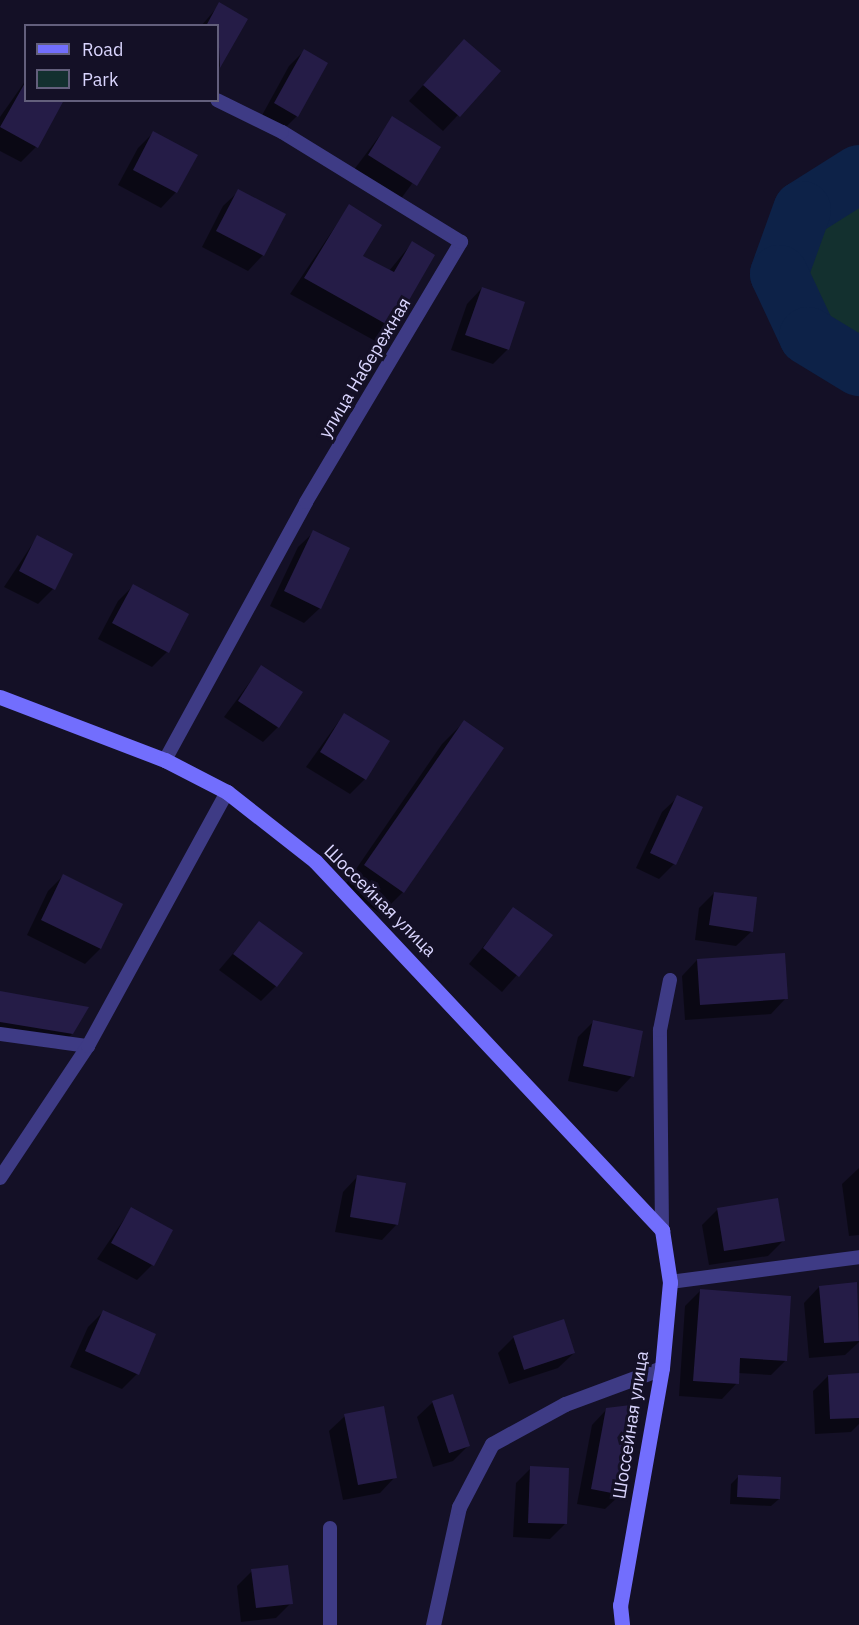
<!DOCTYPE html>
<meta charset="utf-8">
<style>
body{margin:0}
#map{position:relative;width:859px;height:1625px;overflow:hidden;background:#141026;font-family:"IBM Plex Sans",sans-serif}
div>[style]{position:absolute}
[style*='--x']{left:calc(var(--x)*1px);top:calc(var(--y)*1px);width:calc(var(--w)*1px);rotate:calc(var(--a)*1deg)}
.green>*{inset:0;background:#13302f}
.shadow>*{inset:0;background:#0007}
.river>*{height:58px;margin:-29px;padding:0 29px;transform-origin:29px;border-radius:29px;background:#0d2248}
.building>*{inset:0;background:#251c47}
.lane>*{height:14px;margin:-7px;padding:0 7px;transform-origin:7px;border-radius:7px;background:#3e3b85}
.street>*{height:15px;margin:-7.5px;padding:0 7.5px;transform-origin:7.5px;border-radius:7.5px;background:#3e3b85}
.secondary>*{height:15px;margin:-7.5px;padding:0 7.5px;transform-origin:7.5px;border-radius:7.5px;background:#726efd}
span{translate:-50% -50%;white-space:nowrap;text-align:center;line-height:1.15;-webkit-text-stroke:6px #141026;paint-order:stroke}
.street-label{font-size:18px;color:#dad5fe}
.legend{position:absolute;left:24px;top:24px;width:195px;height:78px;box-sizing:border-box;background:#141026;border:2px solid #635f7c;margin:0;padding:8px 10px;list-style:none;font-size:18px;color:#dad5fe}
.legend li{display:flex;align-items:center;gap:12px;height:30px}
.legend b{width:30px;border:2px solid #635f7c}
</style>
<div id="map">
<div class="green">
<div style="clip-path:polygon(859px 207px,859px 357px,843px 345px,805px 265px,819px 225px)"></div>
</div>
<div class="shadow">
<div style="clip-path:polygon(220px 4px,246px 20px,218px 69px,218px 26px,201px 26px)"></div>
<div style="clip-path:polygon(304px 51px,297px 116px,282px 131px,260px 119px,289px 66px)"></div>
<div style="clip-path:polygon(449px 56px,499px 71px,443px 131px,409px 101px)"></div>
<div style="clip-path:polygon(26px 80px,36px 147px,21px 162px,0 151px,0 117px)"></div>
<div style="clip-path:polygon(393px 118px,439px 147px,400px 200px,353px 171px)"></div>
<div style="clip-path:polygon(153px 133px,176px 192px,161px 208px,118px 185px,138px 148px)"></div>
<div style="clip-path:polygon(239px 191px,263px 255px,248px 271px,202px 247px,223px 206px)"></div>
<div style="clip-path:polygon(349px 206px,361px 256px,389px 271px,412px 243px,392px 327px,377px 342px,290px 294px)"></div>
<div style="clip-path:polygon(482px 288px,508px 349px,493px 364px,451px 350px,467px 304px)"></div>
<div style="clip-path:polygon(314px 532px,320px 608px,304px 623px,270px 606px,298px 547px)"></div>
<div style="clip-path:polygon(37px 537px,53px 589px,38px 604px,4px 587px)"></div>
<div style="clip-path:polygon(133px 586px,167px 652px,152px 667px,98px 639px,118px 601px)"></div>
<div style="clip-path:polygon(261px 667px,278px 727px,263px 742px,224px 717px)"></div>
<div style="clip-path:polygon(344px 714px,365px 779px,350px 794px,306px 767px)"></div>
<div style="clip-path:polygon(464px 722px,403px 892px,381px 914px,343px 888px,442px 744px)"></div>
<div style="clip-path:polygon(678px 797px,674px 864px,659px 879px,636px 868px,662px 812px)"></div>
<div style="clip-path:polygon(63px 876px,121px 905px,100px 949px,85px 964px,27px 935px,48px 891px)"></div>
<div style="clip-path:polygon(714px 893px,752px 931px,736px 946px,695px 940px,699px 908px)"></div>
<div style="clip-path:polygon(514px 909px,551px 936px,502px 992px,469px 964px)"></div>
<div style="clip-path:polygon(259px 923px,276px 986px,261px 1001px,219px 970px)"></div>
<div style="clip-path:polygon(697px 960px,786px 998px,771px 1014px,685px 1020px,682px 976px)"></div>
<div style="clip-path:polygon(0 993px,72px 1034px,57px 1049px,0 1039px)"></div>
<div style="clip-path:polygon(593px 1022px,632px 1076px,617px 1092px,568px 1081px,578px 1037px)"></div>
<div style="clip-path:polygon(859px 1168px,859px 1235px,849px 1236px,842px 1184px)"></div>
<div style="clip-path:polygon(358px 1176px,397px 1224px,382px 1240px,335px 1232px,343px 1192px)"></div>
<div style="clip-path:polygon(131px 1209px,152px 1265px,137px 1280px,97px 1259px)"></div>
<div style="clip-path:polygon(718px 1209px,784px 1240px,768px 1256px,709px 1265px,702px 1225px)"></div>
<div style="clip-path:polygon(856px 1284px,859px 1342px,845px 1355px,809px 1358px,804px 1303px,819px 1287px)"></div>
<div style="clip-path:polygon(700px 1291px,786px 1360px,771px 1375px,738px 1373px,737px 1383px,722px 1399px,679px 1396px,685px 1306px)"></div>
<div style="clip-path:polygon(103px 1312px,137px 1374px,122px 1389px,70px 1367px,88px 1327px)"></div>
<div style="clip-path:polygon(514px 1337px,574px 1353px,558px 1368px,509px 1384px,498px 1353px)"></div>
<div style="clip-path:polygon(859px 1374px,859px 1424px,851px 1432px,815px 1434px,813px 1391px,828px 1376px)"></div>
<div style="clip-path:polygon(433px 1402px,468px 1446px,453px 1461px,433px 1467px,417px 1417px)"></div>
<div style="clip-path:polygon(607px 1409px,621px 1494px,605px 1509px,577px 1504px,592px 1425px)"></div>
<div style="clip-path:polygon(345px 1416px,395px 1477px,380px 1493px,343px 1500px,329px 1431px)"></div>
<div style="clip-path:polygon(531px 1468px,565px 1524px,550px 1539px,513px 1537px,516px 1483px)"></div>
<div style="clip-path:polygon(739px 1476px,779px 1499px,771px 1506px,730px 1504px,731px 1484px)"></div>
<div style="clip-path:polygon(252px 1571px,291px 1603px,276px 1618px,241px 1622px,237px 1586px)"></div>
</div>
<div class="river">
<div style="--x:859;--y:174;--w:67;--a:147.7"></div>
<div style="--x:802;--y:210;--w:68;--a:109.8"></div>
<div style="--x:779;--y:274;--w:68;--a:64.9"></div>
<div style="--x:808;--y:336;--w:60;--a:31.3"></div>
</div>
<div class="building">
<div style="clip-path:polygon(219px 2px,248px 19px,220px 68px,218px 26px,206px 26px)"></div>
<div style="clip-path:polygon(464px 39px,501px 71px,460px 117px,423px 85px)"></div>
<div style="clip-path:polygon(304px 49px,328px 63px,298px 117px,274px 103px)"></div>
<div style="clip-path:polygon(26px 81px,26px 100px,64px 100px,38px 148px,0 127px)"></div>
<div style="clip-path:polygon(392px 116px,441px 147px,417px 186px,368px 155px)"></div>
<div style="clip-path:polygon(153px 131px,198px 155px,177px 193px,133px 170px)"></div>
<div style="clip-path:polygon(238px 189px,286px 214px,264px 256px,216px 231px)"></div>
<div style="clip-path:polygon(349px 204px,382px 225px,363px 256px,394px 272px,412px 241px,435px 255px,393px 328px,304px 278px)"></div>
<div style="clip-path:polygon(482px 287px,525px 302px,509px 350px,465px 335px)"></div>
<div style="clip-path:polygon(313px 530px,350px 548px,321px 609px,284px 591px)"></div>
<div style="clip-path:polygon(37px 535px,73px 554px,55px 590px,19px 571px)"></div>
<div style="clip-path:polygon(133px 584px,189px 614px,169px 653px,112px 623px)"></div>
<div style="clip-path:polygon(261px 665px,303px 692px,279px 728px,238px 701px)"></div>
<div style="clip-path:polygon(344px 713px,390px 741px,366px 780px,320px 752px)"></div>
<div style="clip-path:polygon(464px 720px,504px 748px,404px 893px,364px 865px)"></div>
<div style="clip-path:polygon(677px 795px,703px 807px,676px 865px,650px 853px)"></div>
<div style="clip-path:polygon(63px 874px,123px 904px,101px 949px,41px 920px)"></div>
<div style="clip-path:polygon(714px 892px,757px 897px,753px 932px,709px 925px)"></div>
<div style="clip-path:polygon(513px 907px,553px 935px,519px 977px,483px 948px)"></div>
<div style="clip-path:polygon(259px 921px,303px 953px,277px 987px,233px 954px)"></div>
<div style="clip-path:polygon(785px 953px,788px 999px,700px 1005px,697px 959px)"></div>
<div style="clip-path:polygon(0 991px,89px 1007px,73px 1034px,0 1022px)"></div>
<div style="clip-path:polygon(593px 1020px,643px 1031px,634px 1077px,583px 1066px)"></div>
<div style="clip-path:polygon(357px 1175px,406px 1183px,398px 1225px,350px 1217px)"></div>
<div style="clip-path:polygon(778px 1198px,785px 1241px,724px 1251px,717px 1208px)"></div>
<div style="clip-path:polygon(131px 1207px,173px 1230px,154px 1266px,111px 1243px)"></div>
<div style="clip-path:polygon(857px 1282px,859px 1341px,824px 1343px,819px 1286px)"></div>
<div style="clip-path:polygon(700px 1289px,791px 1296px,787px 1361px,740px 1358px,739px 1384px,693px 1381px)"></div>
<div style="clip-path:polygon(103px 1310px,156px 1334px,139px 1375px,85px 1351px)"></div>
<div style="clip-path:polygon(564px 1319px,575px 1353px,524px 1370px,513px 1336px)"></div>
<div style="clip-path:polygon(859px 1373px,859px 1418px,830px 1419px,828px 1375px)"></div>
<div style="clip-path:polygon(453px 1394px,470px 1446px,449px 1453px,432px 1401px)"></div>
<div style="clip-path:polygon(639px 1404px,622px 1495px,591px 1489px,606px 1408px)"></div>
<div style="clip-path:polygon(384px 1406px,397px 1478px,358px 1485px,344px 1414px)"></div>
<div style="clip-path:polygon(530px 1466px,569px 1468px,567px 1524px,528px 1523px)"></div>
<div style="clip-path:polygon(738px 1475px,781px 1477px,780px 1499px,737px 1497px)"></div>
<div style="clip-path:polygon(288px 1565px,293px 1604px,256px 1608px,251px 1569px)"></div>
</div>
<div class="lane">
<div style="--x:165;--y:760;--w:294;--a:-61.3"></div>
<div style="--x:306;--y:502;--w:303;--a:-59.2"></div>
<div style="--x:461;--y:242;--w:210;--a:-148.4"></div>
<div style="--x:282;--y:132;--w:72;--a:-153.8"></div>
<div style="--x:0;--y:1034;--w:89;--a:7.8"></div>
<div style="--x:0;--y:1178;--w:159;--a:-56.3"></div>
<div style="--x:88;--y:1046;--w:290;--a:-61.3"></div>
<div style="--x:662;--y:1230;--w:200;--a:-90.6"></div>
<div style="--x:660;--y:1030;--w:51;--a:-78.7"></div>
<div style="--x:670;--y:1282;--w:191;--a:-7.5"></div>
<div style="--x:330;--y:1625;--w:97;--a:-90"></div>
</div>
<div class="street">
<div style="--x:433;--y:1625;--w:121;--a:-77.6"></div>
<div style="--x:459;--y:1507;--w:71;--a:-62.4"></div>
<div style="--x:492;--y:1444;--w:83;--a:-28.7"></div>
<div style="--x:565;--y:1404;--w:103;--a:-20.4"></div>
</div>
<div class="secondary">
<div style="--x:0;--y:697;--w:177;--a:20.9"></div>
<div style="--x:165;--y:760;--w:70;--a:27.3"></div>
<div style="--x:227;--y:792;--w:112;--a:38.1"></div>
<div style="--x:315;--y:861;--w:507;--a:46.76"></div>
<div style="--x:662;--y:1230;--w:53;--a:81.3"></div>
<div style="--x:670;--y:1282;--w:86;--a:95.3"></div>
<div style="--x:662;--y:1368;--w:241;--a:100"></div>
<div style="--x:620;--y:1605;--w:20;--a:84"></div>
</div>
<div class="street-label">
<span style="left:365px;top:368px;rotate:-59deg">улица Набережная</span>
<span style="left:380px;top:901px;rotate:45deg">Шоссейная улица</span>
<span style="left:631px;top:1425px;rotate:-81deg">Шоссейная улица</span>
</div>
<ul class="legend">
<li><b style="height:8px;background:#726efd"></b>Road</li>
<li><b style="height:16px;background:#13302f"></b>Park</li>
</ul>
</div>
